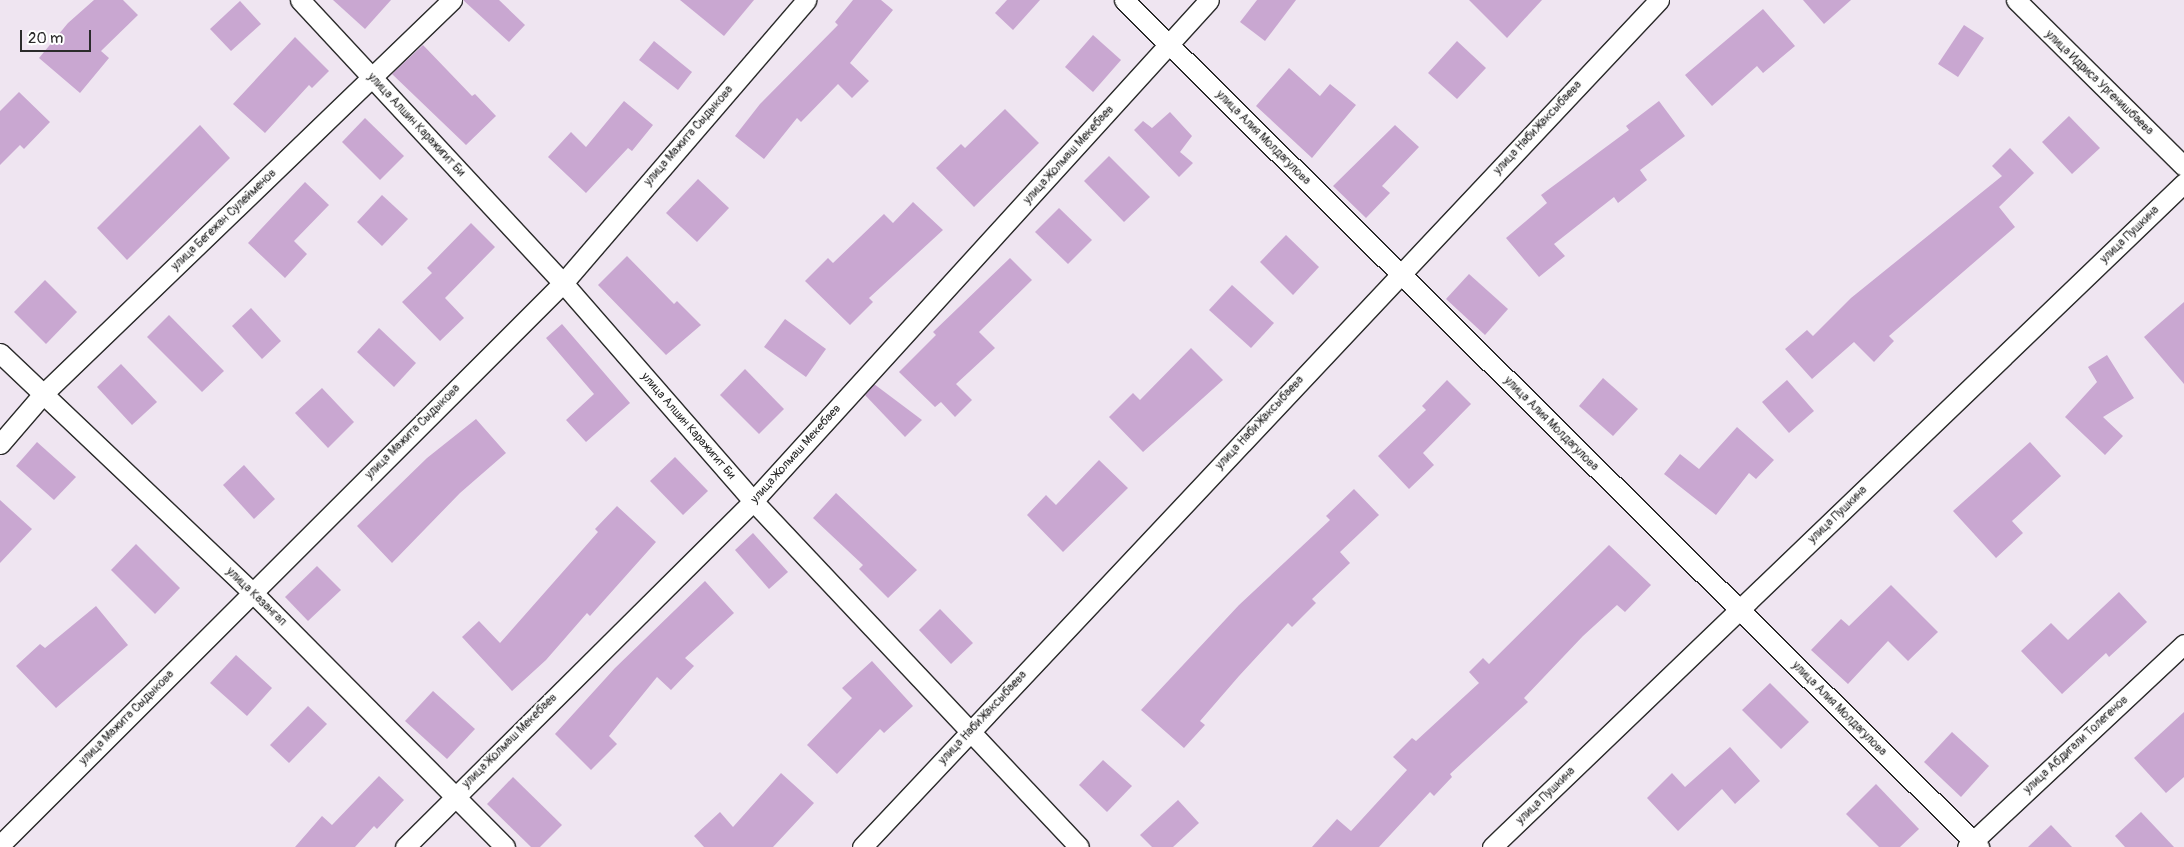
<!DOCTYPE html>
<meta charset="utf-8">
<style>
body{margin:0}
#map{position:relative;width:2184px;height:847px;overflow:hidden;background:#efe5f1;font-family:Pangolin,sans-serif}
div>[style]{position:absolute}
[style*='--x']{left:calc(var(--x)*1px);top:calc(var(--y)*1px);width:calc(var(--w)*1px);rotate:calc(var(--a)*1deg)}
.building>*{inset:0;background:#c9a7d1}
.roads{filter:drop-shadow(1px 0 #2b2b2b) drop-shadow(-1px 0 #2b2b2b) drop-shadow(0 1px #2b2b2b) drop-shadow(0 -1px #2b2b2b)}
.minor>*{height:19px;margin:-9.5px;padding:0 9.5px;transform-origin:9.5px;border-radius:9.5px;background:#fff}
span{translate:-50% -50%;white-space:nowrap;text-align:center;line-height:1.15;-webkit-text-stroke:4px #fff;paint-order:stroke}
.street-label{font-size:12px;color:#2b2b2b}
.scale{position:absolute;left:20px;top:30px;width:71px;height:22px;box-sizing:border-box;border:2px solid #2b2b2b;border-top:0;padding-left:6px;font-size:15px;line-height:18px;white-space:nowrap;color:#2b2b2b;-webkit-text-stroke:4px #fff;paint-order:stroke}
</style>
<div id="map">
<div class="building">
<div style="clip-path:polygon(94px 0,123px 0,138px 15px,101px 51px,109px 58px,80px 93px,39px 58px,68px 23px)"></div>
<div style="clip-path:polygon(333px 0,391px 0,365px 29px)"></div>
<div style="clip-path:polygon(463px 0,499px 0,525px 25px,509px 42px)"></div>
<div style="clip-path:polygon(680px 0,754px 0,724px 36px)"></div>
<div style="clip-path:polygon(853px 0,881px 0,893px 10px,850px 63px,869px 81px,852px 98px,838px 84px,801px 122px,797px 118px,764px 159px,735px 136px,760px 104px,838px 25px,835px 22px)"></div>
<div style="clip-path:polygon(1007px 0,1040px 0,1013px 30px,995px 13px)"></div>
<div style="clip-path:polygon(1257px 0,1296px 0,1265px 41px,1240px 22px)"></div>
<div style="clip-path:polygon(1469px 0,1542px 0,1507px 38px)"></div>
<div style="clip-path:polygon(1803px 0,1851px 0,1824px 24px)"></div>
<div style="clip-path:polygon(240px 1px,261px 24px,231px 51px,210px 29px)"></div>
<div style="clip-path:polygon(1763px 9px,1795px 46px,1763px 73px,1757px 66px,1712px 106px,1685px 75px)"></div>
<div style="clip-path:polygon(1964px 25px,1984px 38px,1958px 77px,1938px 64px)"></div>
<div style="clip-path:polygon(1093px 35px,1121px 60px,1093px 92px,1065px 67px)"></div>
<div style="clip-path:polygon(295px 37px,329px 71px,312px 88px,309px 85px,265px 133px,233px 104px)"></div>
<div style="clip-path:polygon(654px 41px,692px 72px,678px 90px,639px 60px)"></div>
<div style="clip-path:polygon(1457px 41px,1486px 68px,1457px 99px,1428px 73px)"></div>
<div style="clip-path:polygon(423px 45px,472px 96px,475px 94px,496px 116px,466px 145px,392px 74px)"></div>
<div style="clip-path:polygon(1289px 68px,1320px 96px,1330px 84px,1356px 105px,1312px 158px,1256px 106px)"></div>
<div style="clip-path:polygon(19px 92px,50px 122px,24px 149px,20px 145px,0 165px,0 111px)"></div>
<div style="clip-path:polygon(624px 101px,653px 125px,632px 151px,628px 148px,586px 193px,548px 157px,571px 132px,586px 147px)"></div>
<div style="clip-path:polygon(1659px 101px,1685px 136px,1640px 170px,1647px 180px,1618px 203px,1614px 197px,1554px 244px,1565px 256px,1539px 277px,1506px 238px,1547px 203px,1541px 195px,1629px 130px,1626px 126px)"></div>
<div style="clip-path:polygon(1005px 109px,1039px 143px,974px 207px,936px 168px,961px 144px,965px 148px)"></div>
<div style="clip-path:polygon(1170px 112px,1192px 136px,1180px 152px,1193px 163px,1179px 177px,1134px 130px,1143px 121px,1152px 128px)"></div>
<div style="clip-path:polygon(2069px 116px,2100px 148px,2072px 174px,2042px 142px)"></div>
<div style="clip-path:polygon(365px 118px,404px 156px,380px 180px,342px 142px)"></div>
<div style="clip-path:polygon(200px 125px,230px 158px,127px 260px,97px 228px)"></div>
<div style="clip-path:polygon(1395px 125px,1419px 147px,1382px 186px,1390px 193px,1366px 218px,1333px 186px)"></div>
<div style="clip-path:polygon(2010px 148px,2034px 173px,1999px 207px,2015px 227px,1889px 336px,1894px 341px,1874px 362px,1854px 342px,1812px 379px,1785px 349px,1807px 330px,1813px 336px,1851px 298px,2002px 176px,1992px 166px)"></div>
<div style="clip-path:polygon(1109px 156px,1150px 197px,1124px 222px,1084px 181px)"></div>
<div style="clip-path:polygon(698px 179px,729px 208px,697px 242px,666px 213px)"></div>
<div style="clip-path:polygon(305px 182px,329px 205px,294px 241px,307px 254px,285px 278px,248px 243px)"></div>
<div style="clip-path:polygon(382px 195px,408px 219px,382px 246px,357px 222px)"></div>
<div style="clip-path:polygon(913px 202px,943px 230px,869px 298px,873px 302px,850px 325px,805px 281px,828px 258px,833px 263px,884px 214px,893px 223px)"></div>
<div style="clip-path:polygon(1059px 208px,1092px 240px,1068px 264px,1035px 232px)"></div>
<div style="clip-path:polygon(471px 223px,495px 247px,445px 298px,464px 318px,440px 341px,402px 302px,432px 273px,427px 268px)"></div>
<div style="clip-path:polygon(1286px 235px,1319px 267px,1293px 295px,1260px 262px)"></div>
<div style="clip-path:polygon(627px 256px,674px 304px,677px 301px,701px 325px,666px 355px,598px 285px)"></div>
<div style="clip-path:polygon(1010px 258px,1032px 280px,979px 332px,995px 348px,956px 384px,972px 400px,955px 417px,941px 402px,935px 407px,899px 372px,936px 335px,933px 332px)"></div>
<div style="clip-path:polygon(1469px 274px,1508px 309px,1485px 335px,1446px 299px)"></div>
<div style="clip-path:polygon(45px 280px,77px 312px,46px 344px,14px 312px)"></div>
<div style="clip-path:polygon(1232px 285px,1274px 323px,1251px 348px,1209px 310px)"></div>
<div style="clip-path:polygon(2184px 302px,2184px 384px,2144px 337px)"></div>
<div style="clip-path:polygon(251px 308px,281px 341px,262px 359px,232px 326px)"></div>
<div style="clip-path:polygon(169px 315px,224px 371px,202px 392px,147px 337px)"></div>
<div style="clip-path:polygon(785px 319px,826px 349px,806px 377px,764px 347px)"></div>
<div style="clip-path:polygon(562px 324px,630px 403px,586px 442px,566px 420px,594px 394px,546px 338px)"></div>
<div style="clip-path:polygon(379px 328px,416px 363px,394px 387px,357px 352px)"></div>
<div style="clip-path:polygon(1191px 348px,1223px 380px,1143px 452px,1109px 417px,1133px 393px,1140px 400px)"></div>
<div style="clip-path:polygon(2107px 355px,2134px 398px,2103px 417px,2123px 436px,2105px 455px,2065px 417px,2097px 382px,2088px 367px)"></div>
<div style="clip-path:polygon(121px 364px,157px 402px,132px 425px,97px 387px)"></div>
<div style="clip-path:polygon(745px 369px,784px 409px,759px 434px,720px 395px)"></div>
<div style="clip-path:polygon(1603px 378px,1638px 409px,1613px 436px,1579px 406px)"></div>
<div style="clip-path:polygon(1447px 380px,1471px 404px,1423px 453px,1434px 465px,1409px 489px,1378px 456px,1426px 410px,1422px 406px)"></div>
<div style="clip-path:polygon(1787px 380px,1814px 411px,1789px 433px,1762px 402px)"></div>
<div style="clip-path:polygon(874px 384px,922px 420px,905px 437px,865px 395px)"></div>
<div style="clip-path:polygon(322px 388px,354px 422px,328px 448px,295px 413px)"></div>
<div style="clip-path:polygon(476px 419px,506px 453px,460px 493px,392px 563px,357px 526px,427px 458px)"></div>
<div style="clip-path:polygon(1737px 427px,1774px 460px,1756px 479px,1749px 473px,1716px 515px,1664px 474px,1680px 454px,1699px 469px)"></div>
<div style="clip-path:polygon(37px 442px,76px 477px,54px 500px,16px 466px)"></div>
<div style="clip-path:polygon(2030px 442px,2061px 476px,2012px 521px,2023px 533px,1996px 558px,1953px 511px)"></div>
<div style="clip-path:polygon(675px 457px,708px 491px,683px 515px,650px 481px)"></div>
<div style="clip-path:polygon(1099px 460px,1128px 488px,1063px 552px,1027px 515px,1046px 495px,1056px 505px)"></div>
<div style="clip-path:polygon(244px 465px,275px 499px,254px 519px,223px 485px)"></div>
<div style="clip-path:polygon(1354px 489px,1379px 515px,1340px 552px,1350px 563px,1312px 599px,1316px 603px,1292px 627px,1288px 623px,1239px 676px,1200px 721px,1205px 725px,1184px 748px,1141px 710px,1239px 605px,1330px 520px,1326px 516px)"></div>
<div style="clip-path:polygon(836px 493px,917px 570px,888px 598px,859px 569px,863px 565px,813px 518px)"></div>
<div style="clip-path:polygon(0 500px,32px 529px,0 563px)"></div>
<div style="clip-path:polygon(617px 506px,656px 542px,590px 616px,587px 613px,546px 660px,512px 691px,462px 637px,479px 621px,500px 643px,598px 532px,595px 529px)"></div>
<div style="clip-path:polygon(753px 533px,788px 572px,769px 589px,735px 550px)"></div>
<div style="clip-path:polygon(136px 544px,180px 588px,155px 614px,111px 570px)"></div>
<div style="clip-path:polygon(1609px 545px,1651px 585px,1625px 612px,1617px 605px,1583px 636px,1524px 698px,1528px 702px,1450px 774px,1452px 777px,1434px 796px,1430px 792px,1379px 847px,1312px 847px,1337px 819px,1351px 831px,1407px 770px,1393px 757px,1412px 738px,1416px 741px,1479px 683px,1469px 672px,1483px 658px,1489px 664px)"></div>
<div style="clip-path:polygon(317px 566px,341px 590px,308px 621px,285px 597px)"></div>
<div style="clip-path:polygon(705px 581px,734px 613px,685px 658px,694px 666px,671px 690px,657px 677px,609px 736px,617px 744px,591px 770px,555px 734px,615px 668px)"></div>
<div style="clip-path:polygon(1891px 585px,1938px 632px,1908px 661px,1888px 641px,1848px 684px,1811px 650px,1841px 619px,1849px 626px)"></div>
<div style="clip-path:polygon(2119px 592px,2147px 622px,2109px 657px,2106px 653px,2062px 694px,2021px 651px,2051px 623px,2068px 640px)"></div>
<div style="clip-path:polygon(96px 606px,128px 645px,56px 708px,16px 666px,40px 644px,45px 648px)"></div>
<div style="clip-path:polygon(940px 609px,973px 643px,951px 664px,919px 630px)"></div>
<div style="clip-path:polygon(236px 655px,272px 688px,247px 716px,210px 683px)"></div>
<div style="clip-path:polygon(872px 661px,913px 706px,884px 733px,880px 729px,837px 774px,807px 745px,852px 698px,842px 688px)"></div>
<div style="clip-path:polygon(1770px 683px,1809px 722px,1781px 749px,1742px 710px)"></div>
<div style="clip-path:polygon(433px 691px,475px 729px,447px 759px,405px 721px)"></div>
<div style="clip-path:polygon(308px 706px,327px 724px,289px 763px,270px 745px)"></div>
<div style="clip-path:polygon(2184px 712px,2184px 777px,2166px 793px,2134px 758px)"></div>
<div style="clip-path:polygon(1952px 732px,1989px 766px,1961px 797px,1924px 762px)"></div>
<div style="clip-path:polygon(1730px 747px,1760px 781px,1735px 804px,1722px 789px,1678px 831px,1647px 798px,1672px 773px,1685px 787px)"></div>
<div style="clip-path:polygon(1103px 760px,1132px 786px,1107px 812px,1079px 785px)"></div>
<div style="clip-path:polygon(781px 773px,814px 803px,773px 847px,704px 847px,694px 836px,720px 812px,733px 827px)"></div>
<div style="clip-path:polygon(379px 776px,404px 800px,377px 829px,374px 826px,355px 847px,295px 847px,322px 816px,332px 825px)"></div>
<div style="clip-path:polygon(513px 777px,562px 825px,540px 847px,531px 847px,487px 804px)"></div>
<div style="clip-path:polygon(1876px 784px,1919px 829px,1900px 847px,1879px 847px,1846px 814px)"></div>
<div style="clip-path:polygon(1178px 800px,1199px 823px,1173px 847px,1152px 847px,1140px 835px)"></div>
<div style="clip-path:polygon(2141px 812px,2174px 847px,2125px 847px,2115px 836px)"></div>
<div style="clip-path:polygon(2051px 825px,2072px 847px,2028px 847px)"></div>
</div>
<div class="roads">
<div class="minor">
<div style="--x:300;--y:0;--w:386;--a:47.1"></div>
<div style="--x:563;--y:283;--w:289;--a:48.9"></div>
<div style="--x:753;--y:501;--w:475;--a:46.7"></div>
<div style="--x:1124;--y:0;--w:1204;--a:44.73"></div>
<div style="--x:2016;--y:0;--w:236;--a:44.7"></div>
<div style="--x:0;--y:353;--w:347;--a:43.5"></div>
<div style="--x:252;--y:592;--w:359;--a:45.2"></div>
<div style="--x:0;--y:444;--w:66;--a:-49.3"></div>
<div style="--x:43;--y:394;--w:568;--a:-43.93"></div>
<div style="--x:0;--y:845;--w:795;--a:-44.95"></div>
<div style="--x:563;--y:283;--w:373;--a:-49.3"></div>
<div style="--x:405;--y:847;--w:491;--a:-44.8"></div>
<div style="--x:753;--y:501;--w:677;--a:-47.69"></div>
<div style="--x:862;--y:847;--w:1163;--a:-46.74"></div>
<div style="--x:1492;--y:847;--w:959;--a:-43.82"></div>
<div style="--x:1967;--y:847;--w:297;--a:-43.1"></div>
</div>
</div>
<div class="street-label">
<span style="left:2099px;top:83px;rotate:44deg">улица Идриса Ургенишбаева</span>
<span style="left:416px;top:125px;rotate:47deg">улица Алшин Каражигит Би</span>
<span style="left:1538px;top:128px;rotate:-47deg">улица Наби Жаксыбаева</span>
<span style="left:689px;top:136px;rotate:-49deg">улица Мажита Сыдыкова</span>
<span style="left:1263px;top:138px;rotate:45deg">улица Алия Молдагулова</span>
<span style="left:1069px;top:155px;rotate:-48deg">улица Жолмаш Мекебаев</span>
<span style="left:224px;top:220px;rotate:-44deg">улица Бегежан Сулейменов</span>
<span style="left:2130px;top:235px;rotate:-44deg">улица Пушкина</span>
<span style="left:1260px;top:423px;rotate:-47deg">улица Наби Жаксыбаева</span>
<span style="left:1551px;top:424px;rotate:45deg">улица Алия Молдагулова</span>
<span style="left:688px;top:426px;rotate:49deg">улица Алшин Каражигит Би</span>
<span style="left:413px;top:432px;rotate:-45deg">улица Мажита Сыдыкова</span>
<span style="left:796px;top:454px;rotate:-48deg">улица Жолмаш Мекебаев</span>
<span style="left:1838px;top:515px;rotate:-44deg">улица Пушкина</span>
<span style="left:256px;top:597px;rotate:44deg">улица Казангап</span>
<span style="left:1839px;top:709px;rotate:45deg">улица Алия Молдагулова</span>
<span style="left:127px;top:718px;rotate:-45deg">улица Мажита Сыдыкова</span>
<span style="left:983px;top:718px;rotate:-47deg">улица Наби Жаксыбаева</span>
<span style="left:510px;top:741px;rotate:-45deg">улица Жолмаш Мекебаев</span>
<span style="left:2076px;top:745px;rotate:-43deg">улица Абдигали Толегенов</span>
<span style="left:1546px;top:796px;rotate:-44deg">улица Пушкина</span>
</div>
<div class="scale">20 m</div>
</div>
